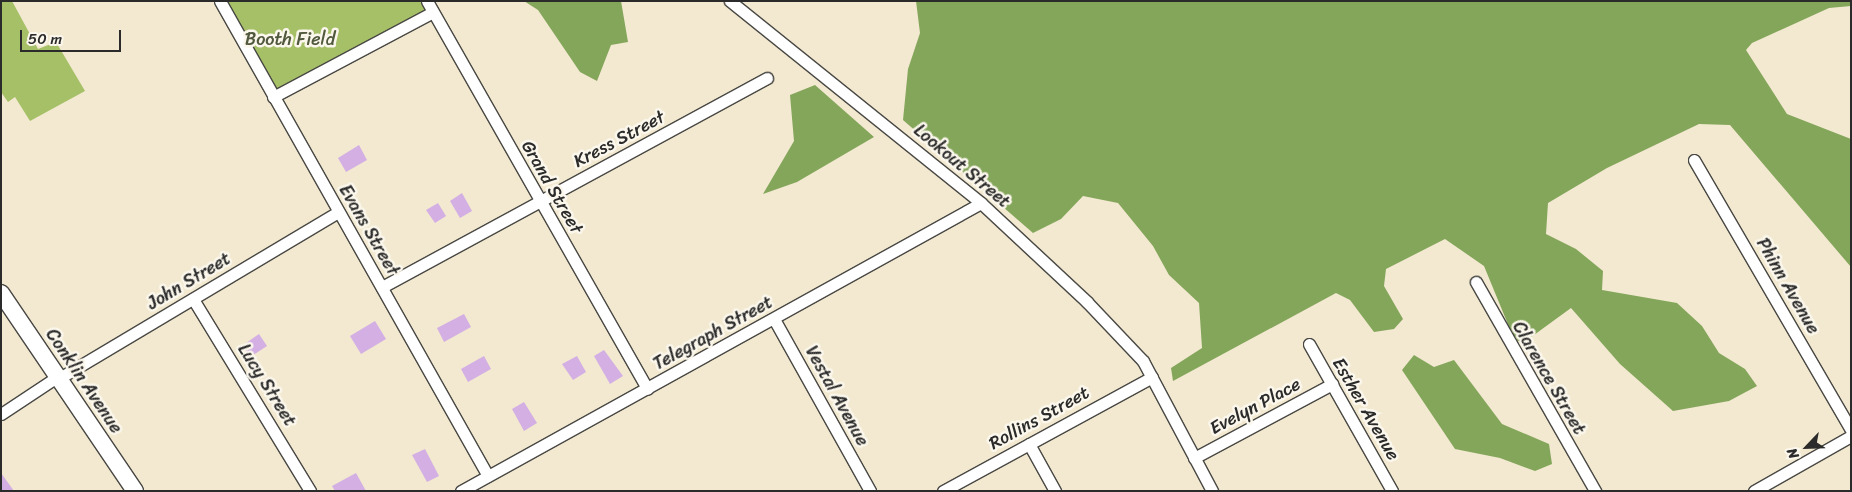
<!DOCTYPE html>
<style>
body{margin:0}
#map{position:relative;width:1852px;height:492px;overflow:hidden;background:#f2e9d0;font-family:Sriracha,sans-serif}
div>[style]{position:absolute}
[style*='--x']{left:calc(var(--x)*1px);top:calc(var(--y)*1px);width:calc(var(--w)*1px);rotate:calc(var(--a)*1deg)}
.green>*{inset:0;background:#a5c066}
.forest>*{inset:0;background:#84a65b}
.building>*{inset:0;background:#d3afe4}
.roads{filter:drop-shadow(1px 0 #494844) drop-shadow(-1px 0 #494844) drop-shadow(0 1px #494844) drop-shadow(0 -1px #494844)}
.street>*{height:11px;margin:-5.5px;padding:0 5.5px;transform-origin:5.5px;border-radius:5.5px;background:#fff}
.secondary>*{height:16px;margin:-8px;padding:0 8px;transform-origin:8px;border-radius:8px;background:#fff}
span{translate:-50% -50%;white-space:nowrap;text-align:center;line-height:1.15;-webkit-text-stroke:5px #fbf7ec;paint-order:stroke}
.park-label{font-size:18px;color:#50583d}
.street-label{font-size:18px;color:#2b2b2b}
.frame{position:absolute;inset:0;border:2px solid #2b2b2b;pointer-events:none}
.north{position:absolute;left:1782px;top:422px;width:50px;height:50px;-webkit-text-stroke:4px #fbf7ec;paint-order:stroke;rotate:246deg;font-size:14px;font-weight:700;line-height:20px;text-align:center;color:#2b2b2b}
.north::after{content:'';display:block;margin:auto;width:18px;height:22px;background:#2b2b2b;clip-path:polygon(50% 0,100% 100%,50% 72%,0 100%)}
.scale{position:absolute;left:20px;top:30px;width:101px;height:22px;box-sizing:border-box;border:2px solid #2b2b2b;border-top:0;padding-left:6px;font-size:15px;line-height:18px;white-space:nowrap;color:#2b2b2b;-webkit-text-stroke:4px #fbf7ec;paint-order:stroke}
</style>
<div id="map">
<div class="green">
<div style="clip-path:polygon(1px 1px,12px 1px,38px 49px,56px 42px,85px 91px,30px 121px,15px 97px,8px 102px,1px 92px)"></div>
<div style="clip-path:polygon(225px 1px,421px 1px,426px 10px,275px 91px)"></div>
</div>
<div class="forest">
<div style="clip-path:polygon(524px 1px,621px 1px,628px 42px,611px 45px,597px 81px,580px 72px,538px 10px)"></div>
<div style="clip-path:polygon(916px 1px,1851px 1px,1851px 6px,1829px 8px,1752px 43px,1746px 50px,1787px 114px,1851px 139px,1851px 267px,1730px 125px,1699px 124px,1607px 168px,1548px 203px,1546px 234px,1576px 249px,1603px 271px,1602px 290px,1677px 303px,1702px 326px,1719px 353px,1745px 369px,1757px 386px,1729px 401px,1673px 411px,1620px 364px,1571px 308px,1523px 343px,1514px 339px,1484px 266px,1445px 239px,1386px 269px,1384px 286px,1403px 319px,1394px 329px,1374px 332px,1350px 300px,1336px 293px,1173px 381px,1171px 368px,1202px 348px,1199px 303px,1169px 275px,1153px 246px,1118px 203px,1083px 196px,1061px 219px,1033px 233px,903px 120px,908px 69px,920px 33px)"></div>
<div style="clip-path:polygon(815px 85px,874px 137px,797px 182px,763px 194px,794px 141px,790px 95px)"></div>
<div style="clip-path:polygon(1414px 355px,1434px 367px,1454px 360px,1502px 424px,1549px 444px,1552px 464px,1535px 471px,1500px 458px,1455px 449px,1402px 370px)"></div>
</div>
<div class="building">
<div style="clip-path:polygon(359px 145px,367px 160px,346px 172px,338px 158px)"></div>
<div style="clip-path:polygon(462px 193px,472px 211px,460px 218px,450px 201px)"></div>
<div style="clip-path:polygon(438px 203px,446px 216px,435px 223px,426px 210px)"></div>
<div style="clip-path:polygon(464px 314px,471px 327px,444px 342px,437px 328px)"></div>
<div style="clip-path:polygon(375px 321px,386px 339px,361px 354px,350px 336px)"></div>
<div style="clip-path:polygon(259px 334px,267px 346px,250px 357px,242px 346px)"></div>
<div style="clip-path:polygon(604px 350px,623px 376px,610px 384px,594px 356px)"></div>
<div style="clip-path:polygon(484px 356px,491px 369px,468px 382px,461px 369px)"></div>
<div style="clip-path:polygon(577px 356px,586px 372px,573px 380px,562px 364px)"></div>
<div style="clip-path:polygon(524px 402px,537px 423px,524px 431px,512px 409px)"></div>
<div style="clip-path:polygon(425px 449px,439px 476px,427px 482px,412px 455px)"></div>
<div style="clip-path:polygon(1px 473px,14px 491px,1px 491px)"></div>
<div style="clip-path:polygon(356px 473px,366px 491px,335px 491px,332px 486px)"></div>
</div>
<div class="roads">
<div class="street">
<div style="--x:220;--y:1;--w:545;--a:60.57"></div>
<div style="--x:427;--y:1;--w:446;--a:60.4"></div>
<div style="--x:730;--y:1;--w:322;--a:38.8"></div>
<div style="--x:981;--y:203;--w:145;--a:43"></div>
<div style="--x:1087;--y:302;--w:81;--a:46.5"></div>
<div style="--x:1143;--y:361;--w:147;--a:62"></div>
<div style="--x:273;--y:97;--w:181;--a:-28"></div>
<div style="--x:1694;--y:160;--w:312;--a:59.8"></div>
<div style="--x:1476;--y:282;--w:241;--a:60.3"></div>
<div style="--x:382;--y:287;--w:438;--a:-28.5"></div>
<div style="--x:193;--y:299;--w:225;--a:58.6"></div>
<div style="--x:774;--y:319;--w:197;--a:60.8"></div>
<div style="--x:1309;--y:344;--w:169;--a:60.5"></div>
<div style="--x:58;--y:379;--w:326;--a:-30.8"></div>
<div style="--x:1;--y:414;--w:67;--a:-33.5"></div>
<div style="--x:1029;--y:444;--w:54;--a:61"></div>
<div style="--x:1194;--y:458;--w:157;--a:-28.2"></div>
<div style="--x:461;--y:491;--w:594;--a:-28.98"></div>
<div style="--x:943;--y:491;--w:238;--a:-28.6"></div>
<div style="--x:1754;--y:491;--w:112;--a:-29.6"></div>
</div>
<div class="secondary">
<div style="--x:1;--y:293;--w:239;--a:55.9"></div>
</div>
</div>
<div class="park-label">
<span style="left:290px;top:39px">Booth Field</span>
</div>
<div class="street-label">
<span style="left:619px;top:139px;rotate:-28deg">Kress Street</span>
<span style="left:962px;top:166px;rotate:40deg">Lookout Street</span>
<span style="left:552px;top:187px;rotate:60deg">Grand Street</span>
<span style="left:369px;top:230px;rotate:60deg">Evans Street</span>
<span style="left:189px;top:281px;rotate:-31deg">John Street</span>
<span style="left:1788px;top:286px;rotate:60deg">Phinn Avenue</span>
<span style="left:713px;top:333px;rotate:-29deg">Telegraph Street</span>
<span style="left:1549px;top:378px;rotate:60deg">Clarence Street</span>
<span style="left:84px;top:381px;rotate:56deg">Conklin Avenue</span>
<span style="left:267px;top:385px;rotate:58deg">Lucy Street</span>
<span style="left:837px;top:396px;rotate:61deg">Vestal Avenue</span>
<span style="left:1255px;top:406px;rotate:-28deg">Evelyn Place</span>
<span style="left:1366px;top:409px;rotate:60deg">Esther Avenue</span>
<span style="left:1039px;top:418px;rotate:-29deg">Rollins Street</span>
</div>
<div class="frame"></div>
<div class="north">N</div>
<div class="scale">50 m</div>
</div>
